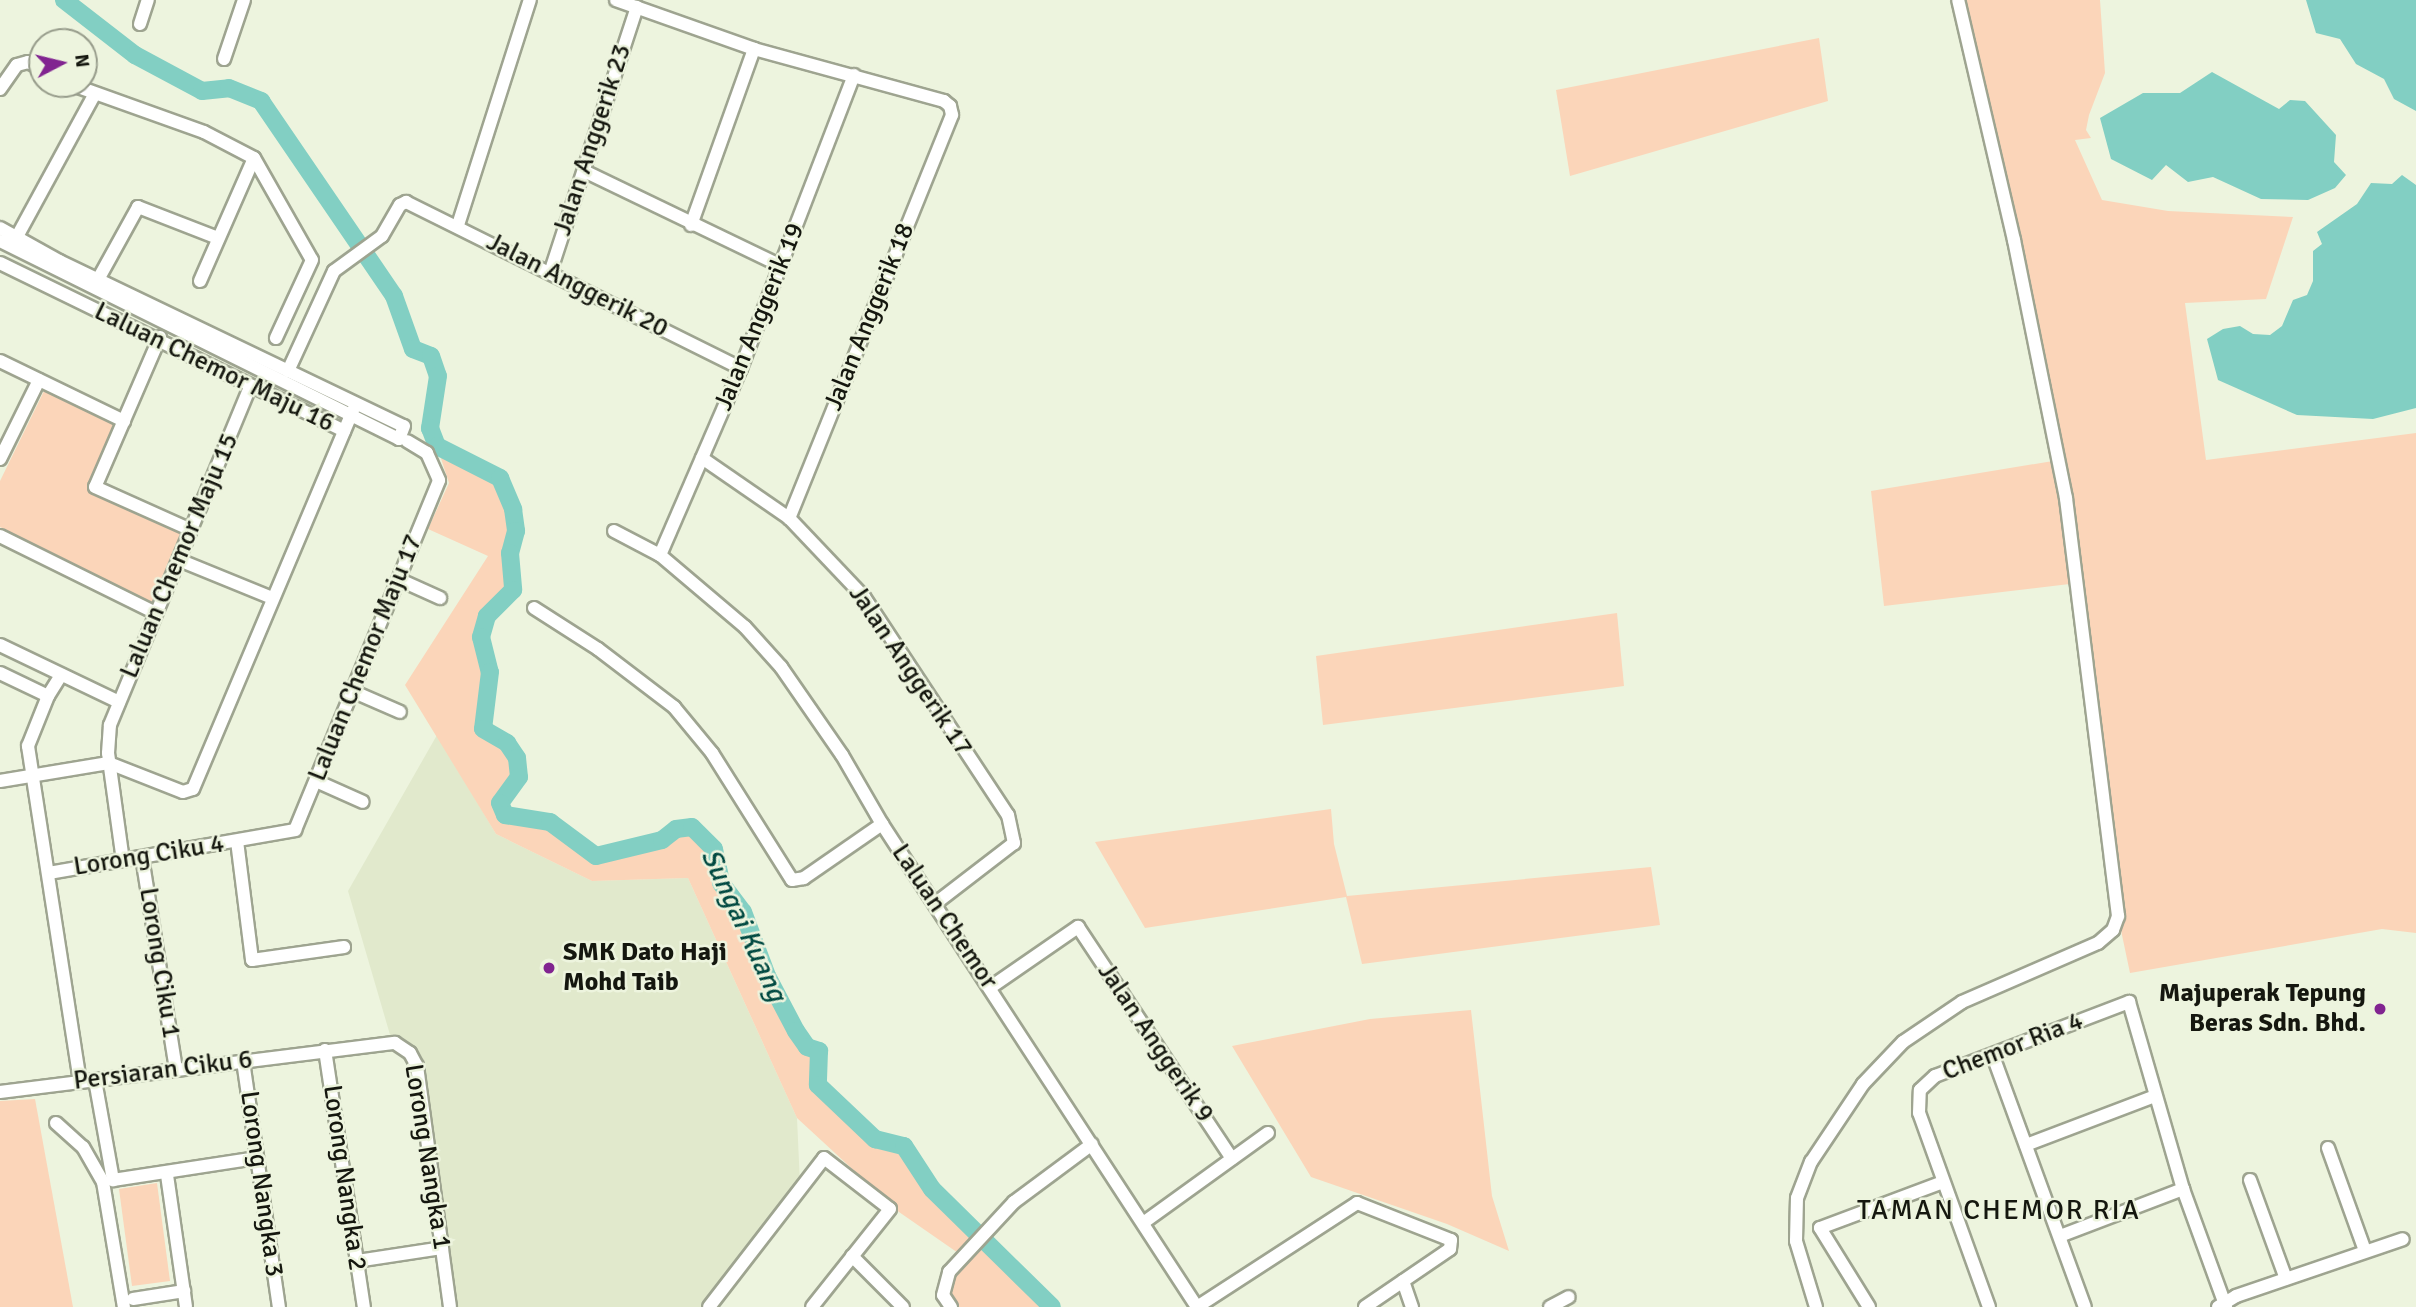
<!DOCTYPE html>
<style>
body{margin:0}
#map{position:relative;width:2416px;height:1307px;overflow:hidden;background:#edf4de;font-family:Signika,sans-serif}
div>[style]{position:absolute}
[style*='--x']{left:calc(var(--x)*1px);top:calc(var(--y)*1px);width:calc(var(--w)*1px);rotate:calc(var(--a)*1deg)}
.built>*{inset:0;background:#e1e9cc}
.green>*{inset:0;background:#fbd5b9}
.water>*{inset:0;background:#82cfc3}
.river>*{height:18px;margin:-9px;padding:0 9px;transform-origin:9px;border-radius:9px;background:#82cfc3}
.roads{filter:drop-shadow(2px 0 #9ea490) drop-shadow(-2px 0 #9ea490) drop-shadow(0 2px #9ea490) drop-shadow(0 -2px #9ea490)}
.minor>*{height:12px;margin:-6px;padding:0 6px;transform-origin:6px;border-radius:6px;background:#fff}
.dots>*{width:19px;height:19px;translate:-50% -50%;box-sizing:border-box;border:4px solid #edf4de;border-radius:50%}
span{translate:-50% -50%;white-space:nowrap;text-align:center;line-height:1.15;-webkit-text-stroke:5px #edf4de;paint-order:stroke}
.street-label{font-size:26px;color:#15170f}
.poi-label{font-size:26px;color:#15170f;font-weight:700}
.left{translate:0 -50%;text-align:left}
.right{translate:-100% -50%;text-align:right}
.water-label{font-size:28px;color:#004941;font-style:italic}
.neighbourhood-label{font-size:28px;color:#15170f;letter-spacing:2px}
.north{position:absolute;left:28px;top:28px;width:70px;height:70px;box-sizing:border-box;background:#edf4de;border:2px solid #979c8b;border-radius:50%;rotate:83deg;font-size:19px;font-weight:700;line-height:28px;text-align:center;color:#15170f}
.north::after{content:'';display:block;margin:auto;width:24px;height:32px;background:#812490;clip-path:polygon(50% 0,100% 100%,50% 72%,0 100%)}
</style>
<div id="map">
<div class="built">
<div style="clip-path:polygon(437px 735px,496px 834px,592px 881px,688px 878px,797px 1118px,800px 1184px,704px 1307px,451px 1307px,421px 1078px,393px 1045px,348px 891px)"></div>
</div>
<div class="green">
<div style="clip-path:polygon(1959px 0,2100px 0,2105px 73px,2089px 115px,2086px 130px,2091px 138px,2075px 140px,2102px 200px,2168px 211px,2293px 217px,2266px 299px,2185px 303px,2206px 460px,2416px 433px,2416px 933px,2382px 929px,2130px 973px,2118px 916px,2078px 583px,1884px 606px,1871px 491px,2059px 460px)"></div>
<div style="clip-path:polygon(1819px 38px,1828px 101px,1570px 176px,1556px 90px)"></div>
<div style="clip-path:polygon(46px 387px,118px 423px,90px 487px,188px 532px,155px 604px,0 527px,0 481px)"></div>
<div style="clip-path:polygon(437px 446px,500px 478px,513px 509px,513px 590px,487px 616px,481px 637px,490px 672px,483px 729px,507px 743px,517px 758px,519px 777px,500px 803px,505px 815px,550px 822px,596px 856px,662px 840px,676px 829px,692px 827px,714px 849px,721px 883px,743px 912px,767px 976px,796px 1031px,807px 1047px,819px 1051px,818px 1086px,875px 1139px,904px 1146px,932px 1189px,1052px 1307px,946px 1307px,961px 1255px,899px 1212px,797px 1118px,688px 878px,592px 881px,496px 834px,405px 685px,488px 556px,428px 529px,449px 483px)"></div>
<div style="clip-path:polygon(1617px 613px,1624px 686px,1323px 725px,1316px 656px)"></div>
<div style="clip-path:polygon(1331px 809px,1334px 844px,1347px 896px,1651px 867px,1660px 925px,1362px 964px,1346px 897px,1145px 928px,1095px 842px)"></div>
<div style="clip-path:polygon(1471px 1010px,1492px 1196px,1509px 1251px,1447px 1224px,1311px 1177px,1232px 1046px,1370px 1019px)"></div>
<div style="clip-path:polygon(35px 1099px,73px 1307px,0 1307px,0 1101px)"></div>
<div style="clip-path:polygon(157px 1183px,170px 1281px,132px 1286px,119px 1189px)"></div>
</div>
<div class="water">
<div style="clip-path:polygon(2306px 0,2416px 0,2416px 111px,2394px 99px,2384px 79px,2356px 64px,2340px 39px,2316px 33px)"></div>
<div style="clip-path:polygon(2212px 72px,2279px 109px,2290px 100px,2305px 101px,2336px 135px,2334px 162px,2346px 175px,2335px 188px,2308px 200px,2261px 199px,2213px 177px,2188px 182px,2166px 165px,2152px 180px,2111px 159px,2100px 118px,2143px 93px,2180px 93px)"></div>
<div style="clip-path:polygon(2402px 175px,2416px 185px,2416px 408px,2373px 419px,2297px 415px,2218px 380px,2207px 339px,2223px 329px,2240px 326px,2253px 334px,2270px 335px,2282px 326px,2293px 300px,2307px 295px,2313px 281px,2313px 251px,2322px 244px,2317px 232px,2357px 204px,2371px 183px,2392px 184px)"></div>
</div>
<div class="river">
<div style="--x:64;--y:0;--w:90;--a:37.8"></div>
<div style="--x:135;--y:55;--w:76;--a:28.2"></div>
<div style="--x:202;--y:91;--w:27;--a:-6"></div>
<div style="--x:229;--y:88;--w:35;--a:22"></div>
<div style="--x:261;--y:101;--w:236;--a:55.7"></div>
<div style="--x:394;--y:296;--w:56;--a:70.3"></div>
<div style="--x:413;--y:349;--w:19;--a:21"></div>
<div style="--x:431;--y:356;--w:21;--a:71"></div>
<div style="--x:438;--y:376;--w:53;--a:98.7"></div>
<div style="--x:430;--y:428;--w:19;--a:69"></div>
<div style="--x:437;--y:446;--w:71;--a:26.9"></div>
<div style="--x:500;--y:478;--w:34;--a:67"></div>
<div style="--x:513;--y:509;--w:22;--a:82"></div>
<div style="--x:516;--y:531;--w:23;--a:105"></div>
<div style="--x:510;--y:553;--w:37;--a:85"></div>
<div style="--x:513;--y:590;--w:37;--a:135"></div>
<div style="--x:487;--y:616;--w:22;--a:106"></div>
<div style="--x:481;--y:637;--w:36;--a:76"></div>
<div style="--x:490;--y:672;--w:57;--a:97"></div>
<div style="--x:483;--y:729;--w:28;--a:30"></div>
<div style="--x:507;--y:743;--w:18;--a:56"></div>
<div style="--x:517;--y:758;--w:19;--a:84"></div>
<div style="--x:519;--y:777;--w:32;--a:126"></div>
<div style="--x:500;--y:803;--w:13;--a:67"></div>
<div style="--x:505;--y:815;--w:46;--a:8.8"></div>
<div style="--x:550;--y:822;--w:57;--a:36.5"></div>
<div style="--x:596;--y:856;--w:68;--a:-13.6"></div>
<div style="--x:662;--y:840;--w:18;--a:-38"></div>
<div style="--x:676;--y:829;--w:16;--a:-7"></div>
<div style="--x:692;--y:827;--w:31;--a:45"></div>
<div style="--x:714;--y:849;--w:35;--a:78"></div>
<div style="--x:721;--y:883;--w:36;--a:53"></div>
<div style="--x:743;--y:912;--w:68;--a:69.4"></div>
<div style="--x:767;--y:976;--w:62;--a:62.2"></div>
<div style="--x:796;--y:1031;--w:19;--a:55"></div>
<div style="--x:807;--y:1047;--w:13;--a:18"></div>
<div style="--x:819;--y:1051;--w:34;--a:92"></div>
<div style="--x:818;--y:1085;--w:79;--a:43.5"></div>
<div style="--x:875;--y:1139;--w:30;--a:14"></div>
<div style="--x:904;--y:1146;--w:51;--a:56.9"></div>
<div style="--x:932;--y:1189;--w:168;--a:44.5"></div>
</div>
<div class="roads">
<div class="minor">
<div style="--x:616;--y:0;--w:146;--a:19.5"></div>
<div style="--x:754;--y:49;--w:197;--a:15.3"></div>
<div style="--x:944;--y:101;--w:8;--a:40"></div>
<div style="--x:950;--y:106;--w:9;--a:77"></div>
<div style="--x:952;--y:115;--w:435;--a:112"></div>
<div style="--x:140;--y:24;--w:25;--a:-72"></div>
<div style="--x:224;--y:59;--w:62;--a:-71.3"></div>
<div style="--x:70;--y:84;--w:142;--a:19.7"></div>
<div style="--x:204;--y:132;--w:56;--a:27.5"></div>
<div style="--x:254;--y:158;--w:117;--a:60.4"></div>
<div style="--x:312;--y:260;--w:86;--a:114.8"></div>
<div style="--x:0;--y:89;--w:29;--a:-55"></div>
<div style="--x:17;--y:65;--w:11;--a:-15"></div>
<div style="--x:28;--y:62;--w:16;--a:27"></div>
<div style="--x:584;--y:171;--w:219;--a:25.7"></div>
<div style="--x:458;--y:225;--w:236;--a:-72.3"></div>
<div style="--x:691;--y:225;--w:187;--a:-70.3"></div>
<div style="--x:0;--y:228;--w:68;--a:29.2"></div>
<div style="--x:59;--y:261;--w:382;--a:25.6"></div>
<div style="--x:404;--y:426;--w:14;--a:111"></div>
<div style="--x:399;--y:439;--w:445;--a:-153.6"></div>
<div style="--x:14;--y:242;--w:167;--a:-61.4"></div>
<div style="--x:0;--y:263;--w:383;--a:26"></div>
<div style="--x:550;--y:273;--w:280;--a:-71.9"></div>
<div style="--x:200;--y:281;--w:134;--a:-66.3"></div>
<div style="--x:95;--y:285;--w:89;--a:-61.1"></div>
<div style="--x:138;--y:207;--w:86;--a:21.2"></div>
<div style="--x:160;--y:337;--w:163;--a:113.4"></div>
<div style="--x:95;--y:487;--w:105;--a:24.1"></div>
<div style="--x:0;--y:361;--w:138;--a:25.8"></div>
<div style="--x:288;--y:371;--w:110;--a:-65.3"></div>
<div style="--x:334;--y:271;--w:59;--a:-36.1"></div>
<div style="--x:382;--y:236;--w:36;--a:-60"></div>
<div style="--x:400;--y:205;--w:7;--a:-27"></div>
<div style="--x:406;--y:202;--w:374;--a:26.4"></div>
<div style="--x:702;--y:458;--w:106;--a:34.6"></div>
<div style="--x:789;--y:518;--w:109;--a:46.5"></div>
<div style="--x:864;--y:597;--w:261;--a:56.6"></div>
<div style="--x:1008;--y:815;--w:29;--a:78"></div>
<div style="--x:1014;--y:843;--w:98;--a:142.4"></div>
<div style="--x:0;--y:459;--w:88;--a:-63.7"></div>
<div style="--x:614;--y:531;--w:52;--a:27.6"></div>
<div style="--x:660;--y:555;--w:111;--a:40.3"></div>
<div style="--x:745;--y:627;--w:54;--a:48"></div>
<div style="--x:781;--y:667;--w:107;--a:55.3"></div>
<div style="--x:842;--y:755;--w:80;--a:59.9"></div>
<div style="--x:882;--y:824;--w:577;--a:56.89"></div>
<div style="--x:0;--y:536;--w:174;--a:26.3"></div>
<div style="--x:660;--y:555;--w:204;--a:-66.6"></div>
<div style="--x:741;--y:368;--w:314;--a:-68.9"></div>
<div style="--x:179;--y:560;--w:100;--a:22.2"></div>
<div style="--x:400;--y:580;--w:44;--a:24.2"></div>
<div style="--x:534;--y:608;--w:76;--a:32.6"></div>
<div style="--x:598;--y:649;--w:96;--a:37.3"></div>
<div style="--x:674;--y:707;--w:60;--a:50.4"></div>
<div style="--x:712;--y:753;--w:150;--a:57.8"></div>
<div style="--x:792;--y:880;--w:12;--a:-9"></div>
<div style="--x:804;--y:878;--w:95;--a:-34.7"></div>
<div style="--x:0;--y:645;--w:132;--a:25.6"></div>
<div style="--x:0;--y:673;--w:53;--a:25.6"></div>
<div style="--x:48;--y:696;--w:25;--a:-58"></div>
<div style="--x:354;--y:692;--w:50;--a:23.5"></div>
<div style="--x:48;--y:696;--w:54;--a:111.8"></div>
<div style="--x:28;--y:746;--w:340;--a:81.2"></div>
<div style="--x:0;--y:781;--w:110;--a:-9.4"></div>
<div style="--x:109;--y:763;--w:79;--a:21.4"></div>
<div style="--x:183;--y:792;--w:10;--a:-17"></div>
<div style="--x:193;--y:789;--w:411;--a:-67.1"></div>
<div style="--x:316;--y:781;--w:51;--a:24.1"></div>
<div style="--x:237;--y:841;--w:120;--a:82.8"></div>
<div style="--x:252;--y:960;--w:93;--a:-8"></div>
<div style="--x:142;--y:857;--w:215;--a:80.9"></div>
<div style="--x:123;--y:861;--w:109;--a:-97.9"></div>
<div style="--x:108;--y:753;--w:28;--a:-86"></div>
<div style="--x:110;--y:725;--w:366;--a:-67.5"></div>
<div style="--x:49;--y:873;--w:250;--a:-9.9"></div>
<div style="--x:295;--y:830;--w:378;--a:-67.6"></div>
<div style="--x:439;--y:480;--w:30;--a:-114"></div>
<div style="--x:427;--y:453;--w:23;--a:-149"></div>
<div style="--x:991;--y:987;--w:106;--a:-34.6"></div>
<div style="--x:1078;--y:927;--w:278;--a:56.4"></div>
<div style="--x:325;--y:1050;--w:260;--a:81.4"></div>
<div style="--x:1993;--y:1056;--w:267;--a:69.9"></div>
<div style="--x:243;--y:1061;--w:249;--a:81.7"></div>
<div style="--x:95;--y:1080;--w:102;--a:79.8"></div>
<div style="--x:113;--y:1180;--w:146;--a:-8.7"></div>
<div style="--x:0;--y:1092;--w:398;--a:-7.1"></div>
<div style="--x:395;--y:1043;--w:18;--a:34"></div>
<div style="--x:410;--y:1053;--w:15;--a:62"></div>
<div style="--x:417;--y:1066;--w:243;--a:82.2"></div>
<div style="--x:56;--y:1123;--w:36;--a:42"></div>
<div style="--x:83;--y:1147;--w:40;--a:60.3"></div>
<div style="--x:103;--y:1182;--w:127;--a:80.5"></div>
<div style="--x:2026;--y:1145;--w:138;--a:-20.8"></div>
<div style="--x:2328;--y:1148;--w:109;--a:70.2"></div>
<div style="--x:167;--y:1175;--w:133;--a:81.8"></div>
<div style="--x:2250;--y:1180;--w:105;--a:70"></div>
<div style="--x:1143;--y:1223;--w:154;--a:-35.8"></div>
<div style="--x:2060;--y:1236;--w:132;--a:-20.9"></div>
<div style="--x:852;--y:1256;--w:72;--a:45"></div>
<div style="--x:357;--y:1261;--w:86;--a:-8.7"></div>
<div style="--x:1403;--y:1281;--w:28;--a:71"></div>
<div style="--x:133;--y:1299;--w:52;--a:-8.9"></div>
<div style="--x:709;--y:1307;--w:188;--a:-52.3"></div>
<div style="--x:824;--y:1158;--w:83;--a:37.7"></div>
<div style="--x:890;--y:1209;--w:125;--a:128.5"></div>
<div style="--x:951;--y:1307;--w:14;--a:-124"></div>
<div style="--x:943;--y:1295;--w:24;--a:-75"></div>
<div style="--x:949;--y:1272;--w:96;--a:-47.1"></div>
<div style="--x:1014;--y:1202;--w:97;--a:-36.6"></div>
<div style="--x:1197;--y:1307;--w:191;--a:-33"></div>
<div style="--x:1357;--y:1203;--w:101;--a:21.5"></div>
<div style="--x:1451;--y:1240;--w:9;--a:96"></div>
<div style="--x:1450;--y:1249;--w:103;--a:145.7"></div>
<div style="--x:1550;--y:1307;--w:21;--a:-28"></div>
<div style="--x:1816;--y:1307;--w:69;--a:-106.9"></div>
<div style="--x:1796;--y:1241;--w:43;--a:-88.7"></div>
<div style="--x:1797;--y:1198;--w:39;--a:-69"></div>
<div style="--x:1811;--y:1162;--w:94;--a:-56.3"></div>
<div style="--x:1863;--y:1084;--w:58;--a:-46.4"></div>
<div style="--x:1903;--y:1042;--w:71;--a:-34.1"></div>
<div style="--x:1962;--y:1002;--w:148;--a:-23.5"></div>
<div style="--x:2098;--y:943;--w:20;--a:-41"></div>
<div style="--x:2113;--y:930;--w:15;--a:-70"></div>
<div style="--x:2118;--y:916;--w:421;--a:-97.1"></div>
<div style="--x:2066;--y:498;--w:263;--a:-101.4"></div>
<div style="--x:2014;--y:240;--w:246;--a:-103.1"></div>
<div style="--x:1869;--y:1307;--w:93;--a:-121.8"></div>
<div style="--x:1820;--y:1228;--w:131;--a:-20.5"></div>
<div style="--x:1989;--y:1307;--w:206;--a:-109.8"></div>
<div style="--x:1919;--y:1113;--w:23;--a:-88"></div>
<div style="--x:1920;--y:1090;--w:21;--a:-43"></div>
<div style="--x:1935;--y:1076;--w:208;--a:-20.9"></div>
<div style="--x:2129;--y:1002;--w:195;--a:73.9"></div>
<div style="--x:2183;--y:1189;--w:126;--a:70"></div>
<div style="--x:2218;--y:1307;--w:21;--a:-31"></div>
<div style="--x:2236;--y:1296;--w:176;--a:-18.8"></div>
</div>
</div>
<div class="dots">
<div style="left:549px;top:968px;background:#812490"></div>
<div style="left:2380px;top:1009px;background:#812490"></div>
</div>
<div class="street-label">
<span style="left:593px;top:140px;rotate:-72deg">Jalan Anggerik 23</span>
<span style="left:577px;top:286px;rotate:27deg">Jalan Anggerik 20</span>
<span style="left:760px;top:317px;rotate:-68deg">Jalan Anggerik 19</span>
<span style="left:870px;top:317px;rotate:-68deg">Jalan Anggerik 18</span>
<span style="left:214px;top:368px;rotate:26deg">Laluan Chemor Maju 16</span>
<span style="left:180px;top:556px;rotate:-67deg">Laluan Chemor Maju 15</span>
<span style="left:366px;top:658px;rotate:-68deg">Laluan Chemor Maju 17</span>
<span style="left:910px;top:671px;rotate:56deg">Jalan Anggerik 17</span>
<span style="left:149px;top:856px;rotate:-9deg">Lorong Ciku 4</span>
<span style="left:944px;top:917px;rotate:56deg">Laluan Chemor</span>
<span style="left:159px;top:963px;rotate:81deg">Lorong Ciku 1</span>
<span style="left:1155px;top:1043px;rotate:56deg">Jalan Anggerik 9</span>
<span style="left:2013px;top:1047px;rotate:-21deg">Chemor Ria 4</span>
<span style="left:163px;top:1071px;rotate:-7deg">Persiaran Ciku 6</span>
<span style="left:427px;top:1157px;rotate:81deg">Lorong Nangka 1</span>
<span style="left:344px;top:1178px;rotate:82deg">Lorong Nangka 2</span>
<span style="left:261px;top:1184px;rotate:82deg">Lorong Nangka 3</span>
</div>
<div class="poi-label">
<span class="left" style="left:563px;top:968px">SMK Dato Haji<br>Mohd Taib</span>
<span class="right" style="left:2366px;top:1009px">Majuperak Tepung<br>Beras Sdn. Bhd.</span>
</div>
<div class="water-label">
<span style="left:744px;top:925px;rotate:65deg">Sungai Kuang</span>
</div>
<div class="neighbourhood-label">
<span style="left:1999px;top:1210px">TAMAN CHEMOR RIA</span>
</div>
<div class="north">N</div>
</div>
